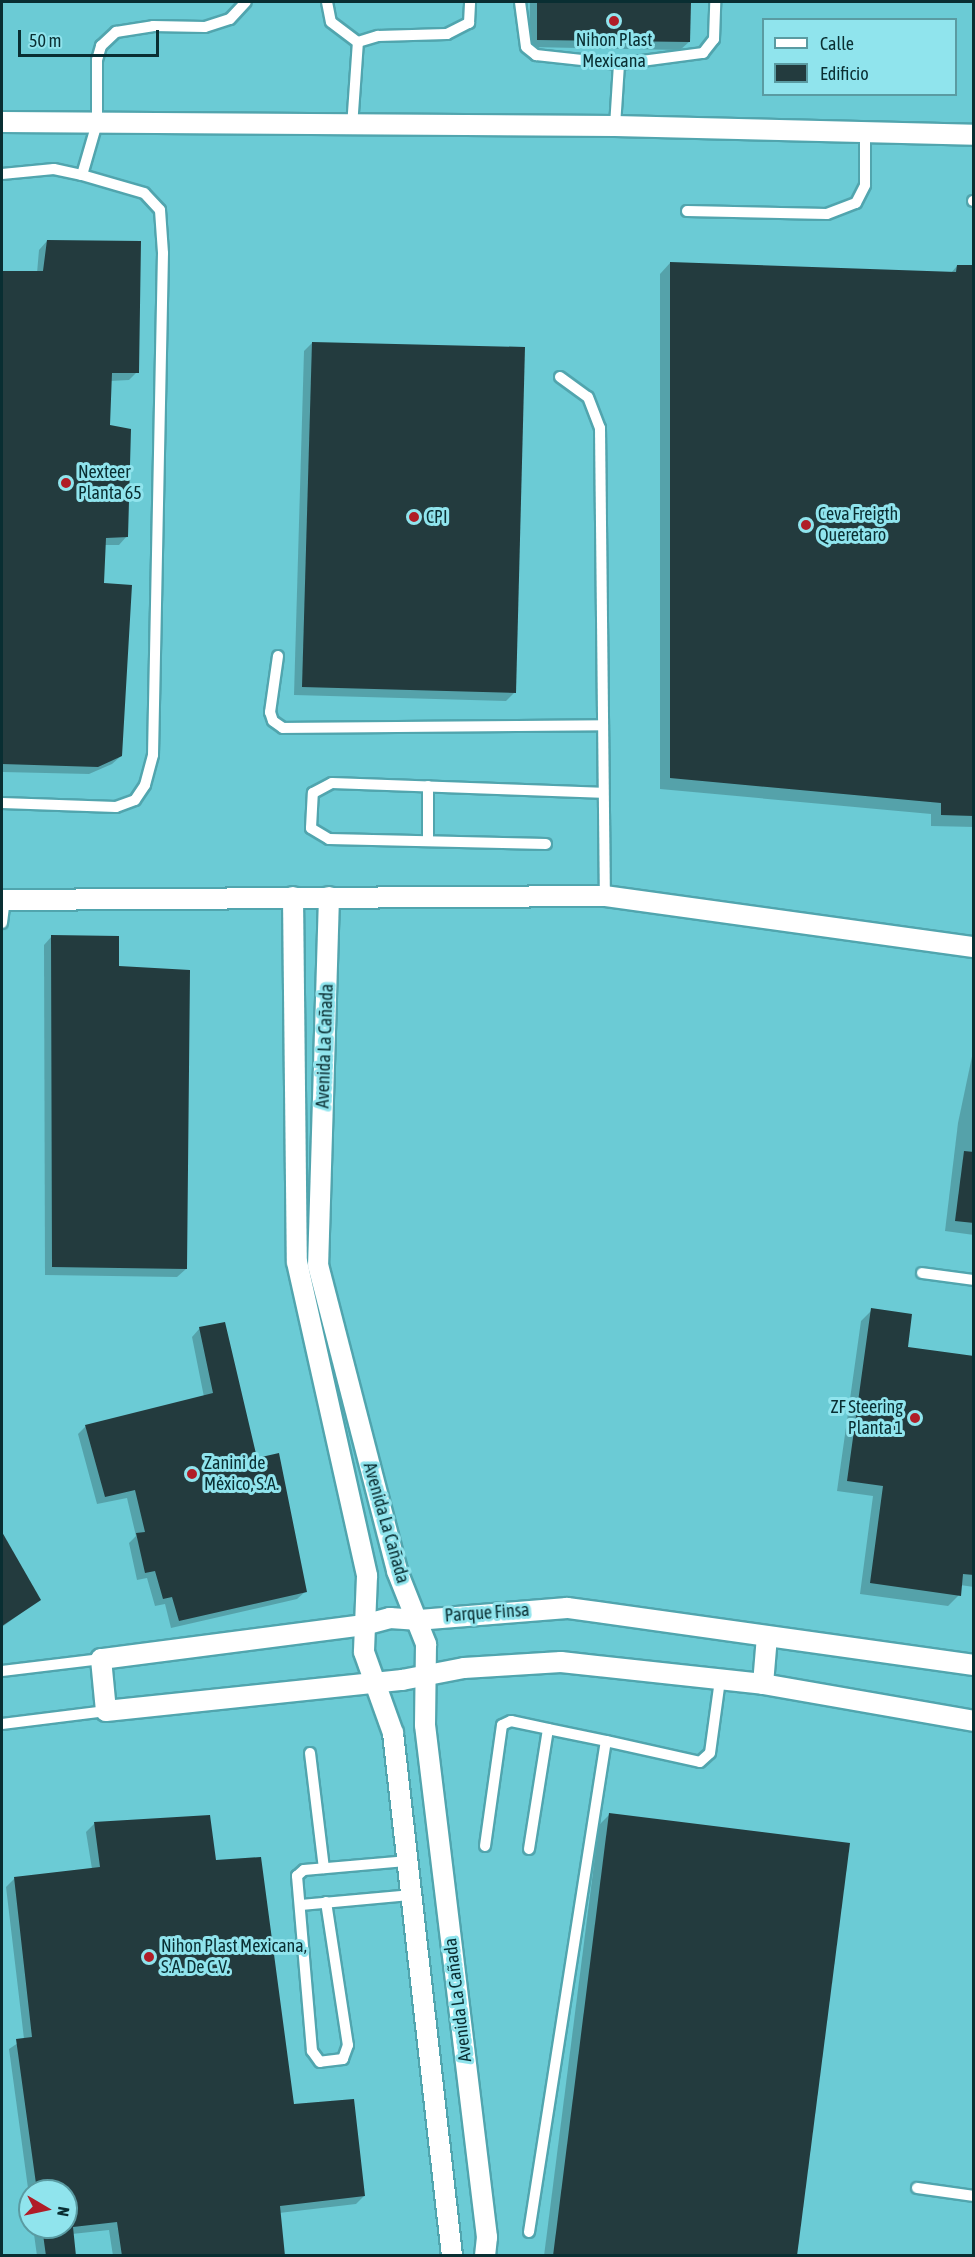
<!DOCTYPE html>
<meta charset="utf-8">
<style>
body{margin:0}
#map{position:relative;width:975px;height:2257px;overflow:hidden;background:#83d7e0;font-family:"Asap Condensed",sans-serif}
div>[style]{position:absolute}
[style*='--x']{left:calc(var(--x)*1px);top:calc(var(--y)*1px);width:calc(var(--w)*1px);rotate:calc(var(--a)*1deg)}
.built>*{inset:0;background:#6bcbd5}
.shadow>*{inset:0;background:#0003}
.building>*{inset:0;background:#233b3e}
.roads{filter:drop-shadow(2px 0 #51a5ae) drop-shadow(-2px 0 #51a5ae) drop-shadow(0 2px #51a5ae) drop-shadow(0 -2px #51a5ae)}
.service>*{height:10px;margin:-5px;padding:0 5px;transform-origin:5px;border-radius:5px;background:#fff}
.minor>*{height:20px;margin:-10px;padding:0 10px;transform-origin:10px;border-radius:10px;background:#fff}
.dots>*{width:16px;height:16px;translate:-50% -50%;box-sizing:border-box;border:3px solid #90e4ed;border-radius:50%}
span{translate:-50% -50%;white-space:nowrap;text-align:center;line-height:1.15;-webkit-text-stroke:6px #90e4ed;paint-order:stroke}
.poi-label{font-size:18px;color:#092e32}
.left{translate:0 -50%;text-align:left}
.right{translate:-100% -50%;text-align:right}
.street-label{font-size:18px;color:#092e32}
.frame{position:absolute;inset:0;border:3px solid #092e32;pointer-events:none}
.legend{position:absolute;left:762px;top:18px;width:195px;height:78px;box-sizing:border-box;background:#90e4ed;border:2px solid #5a9ba2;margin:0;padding:8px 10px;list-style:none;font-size:18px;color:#092e32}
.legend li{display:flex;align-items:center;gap:12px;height:30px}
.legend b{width:30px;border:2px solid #5a9ba2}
.north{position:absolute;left:18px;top:2179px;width:60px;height:60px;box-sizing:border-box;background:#90e4ed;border:2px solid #5a9ba2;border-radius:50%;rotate:99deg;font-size:16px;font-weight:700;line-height:24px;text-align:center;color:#092e32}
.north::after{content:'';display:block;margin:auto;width:21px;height:27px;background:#b01d27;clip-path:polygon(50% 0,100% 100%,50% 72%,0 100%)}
.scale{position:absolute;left:18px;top:30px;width:141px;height:27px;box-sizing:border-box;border:3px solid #092e32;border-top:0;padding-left:8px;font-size:18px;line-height:21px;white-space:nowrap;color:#092e32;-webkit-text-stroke:4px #90e4ed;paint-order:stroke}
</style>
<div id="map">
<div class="built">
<div style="clip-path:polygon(evenodd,2px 2px,973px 2px,973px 2255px,2px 2255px,2px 2px,764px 20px,956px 20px,956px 94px,764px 94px,764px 20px,2px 2px,30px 2191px,66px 2191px,66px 2227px,30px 2227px,30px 2191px)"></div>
</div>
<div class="shadow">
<div style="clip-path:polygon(530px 2px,689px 2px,689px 42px,680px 50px,529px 47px)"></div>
<div style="clip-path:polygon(47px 241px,137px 372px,129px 380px,110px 381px,108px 427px,127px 536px,119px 545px,104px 545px,102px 584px,121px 756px,112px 764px,89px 774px,2px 772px,2px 273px,37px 273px,39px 250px)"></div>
<div style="clip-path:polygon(670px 263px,951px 273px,957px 266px,974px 267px,974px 827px,931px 826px,931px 814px,660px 789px,660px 274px)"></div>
<div style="clip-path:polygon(312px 343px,514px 693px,506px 701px,294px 695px,304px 351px)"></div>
<div style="clip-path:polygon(52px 936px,118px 968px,186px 1269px,177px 1277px,45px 1275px,44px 945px)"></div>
<div style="clip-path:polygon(974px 1047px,974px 1235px,945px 1231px,958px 1123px)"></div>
<div style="clip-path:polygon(872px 1310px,906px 1348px,974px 1358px,974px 1587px,960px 1585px,959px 1595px,948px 1606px,860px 1594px,873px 1496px,837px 1491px,861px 1321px)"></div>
<div style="clip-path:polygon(200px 1328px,306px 1591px,297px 1599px,171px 1628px,165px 1604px,155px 1606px,147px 1578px,137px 1580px,129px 1543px,136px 1536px,127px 1498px,97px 1504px,78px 1434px,86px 1426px,204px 1397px,192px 1337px)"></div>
<div style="clip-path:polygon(2px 1535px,39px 1600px,2px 1627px)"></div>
<div style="clip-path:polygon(610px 1814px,795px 2256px,544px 2256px,599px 1825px)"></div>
<div style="clip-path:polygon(94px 1824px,215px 1862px,292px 2106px,364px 2196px,356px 2204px,279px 2213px,283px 2256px,113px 2256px,109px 2230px,72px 2234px,74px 2256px,37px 2256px,33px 2227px,66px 2227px,66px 2191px,30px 2191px,30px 2203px,9px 2049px,24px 2039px,6px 1887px,14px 1879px,92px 1869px,86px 1832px)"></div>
</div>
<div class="building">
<div style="clip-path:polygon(537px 2px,691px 2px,690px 42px,537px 40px)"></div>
<div style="clip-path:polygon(47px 240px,141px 241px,139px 373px,112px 373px,110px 425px,131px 429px,128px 537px,106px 538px,104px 583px,132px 585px,122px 756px,98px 767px,2px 764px,2px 271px,43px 271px)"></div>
<div style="clip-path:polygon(670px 262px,956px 272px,957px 265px,974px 265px,974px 816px,941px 815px,941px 803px,670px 778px)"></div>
<div style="clip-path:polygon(312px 342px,525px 347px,516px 693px,302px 687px)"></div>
<div style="clip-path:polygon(51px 935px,119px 936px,119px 966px,190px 970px,187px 1269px,52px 1267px)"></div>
<div style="clip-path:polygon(964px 1151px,974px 1152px,974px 1223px,955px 1221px)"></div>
<div style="clip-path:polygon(871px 1308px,912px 1314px,908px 1347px,974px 1356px,974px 1575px,963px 1574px,961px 1596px,870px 1583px,883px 1486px,847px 1481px)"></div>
<div style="clip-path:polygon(225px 1322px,257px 1458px,279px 1453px,307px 1592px,179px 1621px,172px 1597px,163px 1599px,155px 1571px,145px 1573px,136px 1533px,145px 1532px,135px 1490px,105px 1497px,85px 1425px,213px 1393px,199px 1327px)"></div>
<div style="clip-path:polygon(2px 1532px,41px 1600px,2px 1626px)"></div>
<div style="clip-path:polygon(609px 1813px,850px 1843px,797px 2256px,553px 2256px)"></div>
<div style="clip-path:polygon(210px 1815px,216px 1860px,261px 1857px,294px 2104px,354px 2099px,365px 2196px,280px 2206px,285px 2256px,122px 2256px,117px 2222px,73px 2227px,76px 2256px,46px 2256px,42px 2227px,66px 2227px,66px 2191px,37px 2191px,16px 2039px,32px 2037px,14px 1877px,100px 1867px,94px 1822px)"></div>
</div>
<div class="roads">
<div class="service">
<div style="--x:327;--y:2;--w:20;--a:79"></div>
<div style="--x:331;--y:22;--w:34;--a:37"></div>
<div style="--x:520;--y:2;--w:45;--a:82.4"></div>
<div style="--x:526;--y:47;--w:13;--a:39"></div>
<div style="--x:536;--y:55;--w:83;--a:6.2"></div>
<div style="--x:615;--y:126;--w:62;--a:-86.3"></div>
<div style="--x:619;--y:64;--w:85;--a:-7.5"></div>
<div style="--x:703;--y:53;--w:18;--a:-52"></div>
<div style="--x:714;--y:39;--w:37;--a:-88"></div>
<div style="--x:352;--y:127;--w:85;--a:-86"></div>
<div style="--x:358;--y:42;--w:21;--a:-17"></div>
<div style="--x:378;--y:36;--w:69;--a:-1.7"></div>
<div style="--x:447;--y:34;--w:25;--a:-27"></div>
<div style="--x:469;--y:23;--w:21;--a:-87"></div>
<div style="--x:2;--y:174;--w:52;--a:-5.5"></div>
<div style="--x:54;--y:169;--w:29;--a:12"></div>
<div style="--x:82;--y:175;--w:54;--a:-73.9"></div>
<div style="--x:97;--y:123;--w:63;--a:-90"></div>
<div style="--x:97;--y:60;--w:15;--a:-74"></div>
<div style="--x:101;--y:46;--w:21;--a:-43"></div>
<div style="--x:116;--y:32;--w:37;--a:-9"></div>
<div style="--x:153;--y:26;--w:52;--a:1.1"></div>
<div style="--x:205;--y:27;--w:26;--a:-18"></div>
<div style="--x:230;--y:19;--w:23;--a:-47"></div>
<div style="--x:973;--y:201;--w:1;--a:0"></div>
<div style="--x:687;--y:211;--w:140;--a:1.2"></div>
<div style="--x:827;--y:214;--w:31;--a:-21"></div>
<div style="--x:856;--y:203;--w:20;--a:-63"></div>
<div style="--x:865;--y:185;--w:52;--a:-90"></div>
<div style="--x:560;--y:377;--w:34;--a:36"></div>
<div style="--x:588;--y:397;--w:33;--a:69"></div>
<div style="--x:600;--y:428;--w:468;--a:89.4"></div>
<div style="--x:278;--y:656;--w:57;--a:98.1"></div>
<div style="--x:270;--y:712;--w:9;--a:72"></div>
<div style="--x:273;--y:721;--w:12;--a:35"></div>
<div style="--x:283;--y:728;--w:318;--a:-0.5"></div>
<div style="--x:2;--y:803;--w:114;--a:2"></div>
<div style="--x:116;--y:807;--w:20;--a:-20"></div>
<div style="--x:135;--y:800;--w:18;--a:-56"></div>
<div style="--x:145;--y:785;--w:31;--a:-75"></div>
<div style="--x:153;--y:755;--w:502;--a:-88.86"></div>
<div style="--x:163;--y:253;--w:43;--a:-94"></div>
<div style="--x:160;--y:210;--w:23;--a:-133"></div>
<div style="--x:144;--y:193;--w:65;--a:-163.8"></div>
<div style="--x:428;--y:841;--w:55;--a:-90"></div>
<div style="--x:546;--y:844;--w:217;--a:-178.7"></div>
<div style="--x:329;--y:839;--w:21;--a:-149"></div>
<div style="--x:311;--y:828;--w:35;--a:-87"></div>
<div style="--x:313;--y:793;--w:21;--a:-28"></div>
<div style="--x:332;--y:783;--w:269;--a:2.1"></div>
<div style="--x:2;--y:923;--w:23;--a:-83"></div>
<div style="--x:922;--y:1273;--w:52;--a:7.7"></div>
<div style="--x:2;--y:1671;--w:100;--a:-6.9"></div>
<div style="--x:2;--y:1724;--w:105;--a:-7.1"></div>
<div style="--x:310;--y:1753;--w:116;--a:83.1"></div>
<div style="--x:485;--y:1846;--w:122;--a:-82"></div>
<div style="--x:502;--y:1725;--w:10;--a:-24"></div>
<div style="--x:511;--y:1721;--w:38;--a:12"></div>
<div style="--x:529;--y:1849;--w:121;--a:-81"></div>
<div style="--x:548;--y:1729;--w:59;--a:11.7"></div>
<div style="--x:326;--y:1902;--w:145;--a:81.3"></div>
<div style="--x:348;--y:2045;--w:15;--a:110"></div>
<div style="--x:343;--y:2059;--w:23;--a:173"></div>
<div style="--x:320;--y:2062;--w:14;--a:-126"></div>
<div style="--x:312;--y:2051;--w:176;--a:-94.9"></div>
<div style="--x:297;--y:1876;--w:9;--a:-41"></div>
<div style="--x:304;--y:1870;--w:102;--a:-5"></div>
<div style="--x:301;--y:1905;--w:109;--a:-5.2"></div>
<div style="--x:917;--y:2188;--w:58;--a:8"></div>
<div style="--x:529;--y:2232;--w:497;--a:-81.1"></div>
<div style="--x:606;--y:1741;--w:96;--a:12.6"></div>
<div style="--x:700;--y:1762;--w:13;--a:-42"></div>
<div style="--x:710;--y:1753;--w:74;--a:-82.2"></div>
</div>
<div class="minor">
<div style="--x:2;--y:122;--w:613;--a:0.37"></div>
<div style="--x:615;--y:126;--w:359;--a:1.4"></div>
<div style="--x:293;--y:897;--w:365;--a:89.4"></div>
<div style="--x:297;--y:1262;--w:322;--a:77.4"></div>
<div style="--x:367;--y:1576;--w:76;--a:92.3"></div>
<div style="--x:364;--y:1652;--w:86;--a:70.3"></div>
<div style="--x:393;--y:1733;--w:526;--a:83.56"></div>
<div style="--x:329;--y:897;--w:368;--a:91.7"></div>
<div style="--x:318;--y:1265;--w:316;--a:75.5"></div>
<div style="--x:397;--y:1571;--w:79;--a:68.3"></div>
<div style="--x:426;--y:1644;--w:81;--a:90.7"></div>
<div style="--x:425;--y:1725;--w:516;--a:83.1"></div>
<div style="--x:487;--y:2237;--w:19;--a:96"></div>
<div style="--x:2;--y:900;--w:603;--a:-0.38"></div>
<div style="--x:605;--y:896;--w:373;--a:7.9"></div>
<div style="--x:974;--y:1665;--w:411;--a:-172"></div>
<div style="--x:567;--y:1608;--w:148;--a:175.4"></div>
<div style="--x:419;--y:1620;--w:29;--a:-176"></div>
<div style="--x:390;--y:1618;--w:27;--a:165"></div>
<div style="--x:364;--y:1625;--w:265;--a:172.6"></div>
<div style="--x:101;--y:1659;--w:52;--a:84.5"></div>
<div style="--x:106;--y:1711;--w:298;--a:-6"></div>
<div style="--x:402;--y:1680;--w:63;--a:-11"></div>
<div style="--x:464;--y:1668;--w:97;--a:-3.5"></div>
<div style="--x:561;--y:1662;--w:203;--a:6.2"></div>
<div style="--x:763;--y:1684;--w:214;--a:9.9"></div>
<div style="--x:763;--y:1684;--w:48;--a:-85.2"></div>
</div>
</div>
<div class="dots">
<div style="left:614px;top:21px;background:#b01d27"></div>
<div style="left:66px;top:483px;background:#b01d27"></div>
<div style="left:414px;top:517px;background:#b01d27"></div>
<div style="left:806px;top:525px;background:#b01d27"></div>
<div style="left:915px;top:1418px;background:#b01d27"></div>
<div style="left:192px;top:1474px;background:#b01d27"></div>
<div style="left:149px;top:1957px;background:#b01d27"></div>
</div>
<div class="poi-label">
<span style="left:614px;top:51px">Nihon Plast<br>Mexicana</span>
<span class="left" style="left:78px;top:483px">Nexteer<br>Planta 65</span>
<span class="left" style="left:818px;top:525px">Ceva Freigth<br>Queretaro</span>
<span class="left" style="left:426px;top:517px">CPI</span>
<span class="right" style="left:903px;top:1418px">ZF Steering<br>Planta 1</span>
<span class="left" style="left:204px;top:1474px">Zanini de<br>México, S.A.</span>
<span class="left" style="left:161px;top:1957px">Nihon Plast Mexicana,<br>S.A. De C.V.</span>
</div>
<div class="street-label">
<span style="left:325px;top:1046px;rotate:-88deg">Avenida La Cañada</span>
<span style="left:386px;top:1523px;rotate:74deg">Avenida La Cañada</span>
<span style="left:487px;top:1613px;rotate:-4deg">Parque Finsa</span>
<span style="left:458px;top:2000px;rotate:-97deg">Avenida La Cañada</span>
</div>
<div class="frame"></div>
<ul class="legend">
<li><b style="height:8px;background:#fff"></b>Calle</li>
<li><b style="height:16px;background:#233b3e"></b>Edificio</li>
</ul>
<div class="north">N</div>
<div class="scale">50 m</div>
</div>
